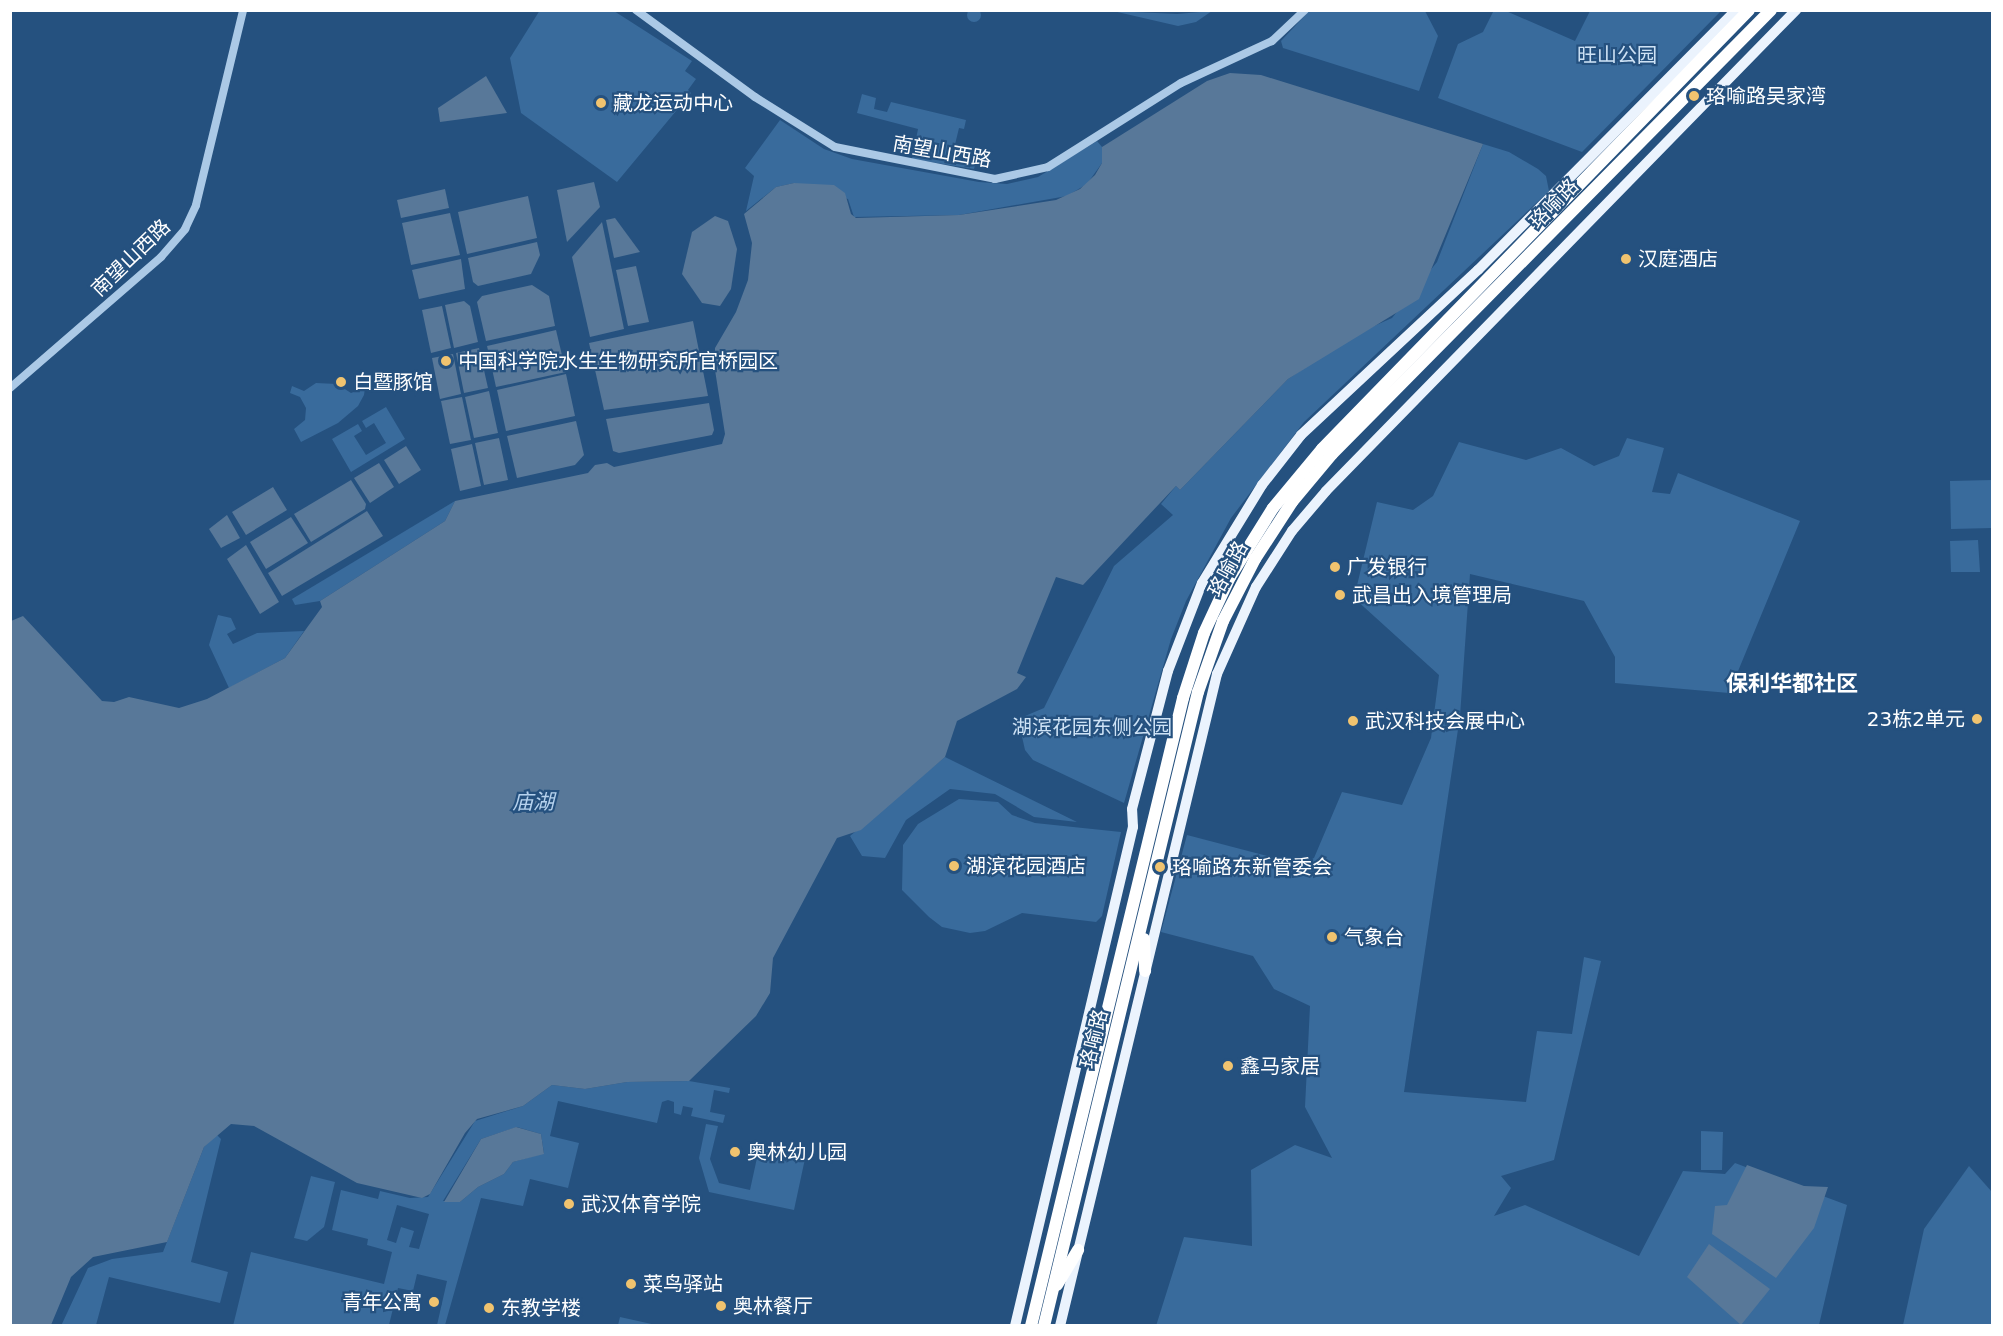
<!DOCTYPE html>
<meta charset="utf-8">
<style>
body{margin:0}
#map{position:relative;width:2003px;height:1336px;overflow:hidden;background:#25517f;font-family:"DejaVu Sans","Noto Sans SC",sans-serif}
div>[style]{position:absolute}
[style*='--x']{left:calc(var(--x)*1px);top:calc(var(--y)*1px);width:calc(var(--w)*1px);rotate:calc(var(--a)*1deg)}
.green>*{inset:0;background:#396b9c}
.round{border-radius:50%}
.water>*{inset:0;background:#587899}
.minor>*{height:8px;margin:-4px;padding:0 4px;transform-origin:4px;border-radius:4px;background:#abc9e6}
.major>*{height:10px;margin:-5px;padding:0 5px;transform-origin:5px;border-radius:5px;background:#ebf3fd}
.highway>*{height:12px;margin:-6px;padding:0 6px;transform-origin:6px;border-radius:6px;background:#fff}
.dots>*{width:16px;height:16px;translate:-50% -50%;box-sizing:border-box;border:3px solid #25517f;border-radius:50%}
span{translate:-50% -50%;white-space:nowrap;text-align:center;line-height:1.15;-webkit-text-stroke:4.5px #25517f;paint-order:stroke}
.park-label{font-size:20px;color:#cee2f5}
.poi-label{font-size:20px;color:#fff}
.left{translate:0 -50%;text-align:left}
.right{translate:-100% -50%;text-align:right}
.street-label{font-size:20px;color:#fff}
.water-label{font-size:21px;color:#b6d2ee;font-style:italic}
.quarter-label{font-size:22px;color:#fff;font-weight:700}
.frame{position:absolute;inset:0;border:12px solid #fff;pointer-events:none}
</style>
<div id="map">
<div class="green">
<div class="round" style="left:967px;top:8px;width:14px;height:14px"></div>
<div style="clip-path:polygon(540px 10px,614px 11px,692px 61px,685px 71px,696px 79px,688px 90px,691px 93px,617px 182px,521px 113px,510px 58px)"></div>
<div style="clip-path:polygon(1310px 10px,1425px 11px,1438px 36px,1419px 91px,1283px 48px,1281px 41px)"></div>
<div style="clip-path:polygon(1494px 10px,1506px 11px,1575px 41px,1590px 11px,1721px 11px,1582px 152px,1438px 98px,1458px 44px,1483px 32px)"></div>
<div style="clip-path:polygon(1113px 11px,1177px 14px,1212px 11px,1196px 22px,1178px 26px)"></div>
<div style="clip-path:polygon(862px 94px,876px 98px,874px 109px,887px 112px,891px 102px,966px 120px,964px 129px,959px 128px,952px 157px,976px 162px,974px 169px,912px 159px,918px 129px,857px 113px)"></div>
<div style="clip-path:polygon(780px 120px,824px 149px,852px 159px,979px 182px,1007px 184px,1038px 177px,1097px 141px,1102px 147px,1102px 163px,1087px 184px,1067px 196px,959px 215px,854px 217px,848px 199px,794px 183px,776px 187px,746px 211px,754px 176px,745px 168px)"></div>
<div style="clip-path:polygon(1483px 144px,1509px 152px,1538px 169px,1546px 176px,1549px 191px,1304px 422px,1231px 518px,1186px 601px,1171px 639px,1124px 803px,1033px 760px,1025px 750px,1018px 719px,1044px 708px,1114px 566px,1173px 515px,1161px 504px,1176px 486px,1180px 490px,1288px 379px,1356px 334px,1392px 318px,1437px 262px)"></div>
<div style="clip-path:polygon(316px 383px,337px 384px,351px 393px,365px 388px,364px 395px,358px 406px,338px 423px,301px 442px,294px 429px,305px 420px,306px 408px,300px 397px,290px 393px,292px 386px,304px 391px)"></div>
<div style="clip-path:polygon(386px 407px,405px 439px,351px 472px,332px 439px,358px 424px,362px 431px,354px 436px,366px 455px,386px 443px,374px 423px,366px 428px,362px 421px)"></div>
<div style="clip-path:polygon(1627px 438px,1664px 448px,1652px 492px,1670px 494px,1678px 473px,1800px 521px,1729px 693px,1615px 683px,1615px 657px,1584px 601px,1470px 574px,1460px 716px,1404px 1092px,1526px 1102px,1537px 1031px,1572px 1034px,1584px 957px,1601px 961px,1554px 1160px,1501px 1176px,1511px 1188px,1494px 1216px,1525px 1205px,1639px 1256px,1683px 1171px,1725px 1174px,1735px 1163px,1847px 1205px,1819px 1325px,1156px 1326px,1184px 1237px,1252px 1246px,1251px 1170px,1295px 1145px,1332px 1158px,1305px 1107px,1310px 1006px,1274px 989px,1253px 956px,1161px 932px,1187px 835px,1298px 864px,1314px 858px,1342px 792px,1402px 805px,1431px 738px,1439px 675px,1354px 598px,1377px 502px,1413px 510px,1433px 496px,1459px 442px,1526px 460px,1561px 448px,1594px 466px,1619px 456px)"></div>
<div style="clip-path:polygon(1992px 480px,1992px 528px,1951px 529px,1950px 481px)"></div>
<div style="clip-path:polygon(455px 501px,445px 521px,320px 601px,295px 605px,292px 599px)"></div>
<div style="clip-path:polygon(1978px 540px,1980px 572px,1951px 572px,1950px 541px)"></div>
<div style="clip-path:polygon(218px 615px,231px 618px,236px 629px,227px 634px,233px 644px,257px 633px,304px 631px,285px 658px,229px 688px,209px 645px)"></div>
<div style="clip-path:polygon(945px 757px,1077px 822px,1034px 817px,995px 794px,950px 789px,906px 820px,885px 858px,862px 856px,850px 836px)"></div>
<div style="clip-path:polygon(959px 799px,998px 802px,1012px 815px,1035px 823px,1121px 832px,1102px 916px,1096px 922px,1022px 913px,985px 931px,970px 933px,942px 927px,929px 917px,902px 890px,903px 845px,918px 824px)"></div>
<div style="clip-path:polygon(evenodd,689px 1081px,730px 1088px,729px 1093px,714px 1090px,710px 1112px,725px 1115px,723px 1123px,691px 1116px,693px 1108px,683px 1106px,681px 1115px,674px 1113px,674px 1102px,668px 1100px,662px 1102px,657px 1123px,558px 1101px,550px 1136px,579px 1143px,568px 1188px,530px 1179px,523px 1206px,481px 1198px,445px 1325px,437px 1325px,447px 1281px,417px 1274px,413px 1291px,398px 1288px,389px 1325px,233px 1326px,251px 1252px,384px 1284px,392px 1252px,367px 1245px,368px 1239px,332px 1230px,341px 1190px,378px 1199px,380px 1191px,410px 1198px,428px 1197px,475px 1121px,523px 1106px,552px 1085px,585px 1089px,627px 1082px,689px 1081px,517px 1127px,541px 1134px,544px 1153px,513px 1162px,504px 1174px,478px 1187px,460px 1202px,443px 1201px,481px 1139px,517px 1127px,689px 1081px,397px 1205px,429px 1214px,419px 1249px,409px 1247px,414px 1231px,401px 1227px,396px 1243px,387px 1240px,397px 1205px)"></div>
<div style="clip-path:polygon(706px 1124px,718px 1126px,710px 1159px,719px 1183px,750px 1190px,760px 1144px,806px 1154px,794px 1210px,709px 1192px,699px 1158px)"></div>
<div style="clip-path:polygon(1701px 1131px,1723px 1132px,1722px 1170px,1701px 1170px)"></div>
<div style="clip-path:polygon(216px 1134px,221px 1139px,191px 1262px,228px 1272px,220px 1303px,109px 1277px,96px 1325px,61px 1326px,88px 1268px,112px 1259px,163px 1252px,204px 1147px)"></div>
<div style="clip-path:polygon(1969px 1166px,1992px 1192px,1992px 1325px,1903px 1325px,1924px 1229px)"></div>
<div style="clip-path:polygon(311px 1176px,335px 1182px,324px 1227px,307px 1241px,294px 1238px)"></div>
<div style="clip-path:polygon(620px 1317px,656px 1325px,618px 1325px)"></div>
</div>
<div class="water">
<div style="clip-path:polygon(1230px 73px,1261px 75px,1483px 144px,1419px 299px,1288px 379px,1180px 490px,1176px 486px,1083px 585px,1056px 577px,1017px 673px,1026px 677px,1017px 689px,957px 721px,945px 757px,861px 830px,837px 838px,773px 958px,770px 993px,756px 1016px,689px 1081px,627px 1082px,585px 1089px,552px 1085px,523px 1106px,477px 1119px,465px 1133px,430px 1194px,422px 1198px,357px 1183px,254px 1126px,231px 1124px,204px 1147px,167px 1242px,93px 1257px,71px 1277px,51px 1325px,11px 1325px,11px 621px,23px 616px,102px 701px,114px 702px,129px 697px,179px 708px,207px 699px,285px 658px,322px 607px,320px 601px,445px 521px,455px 501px,588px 473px,595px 465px,607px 463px,614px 467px,722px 444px,725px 434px,715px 370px,715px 348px,736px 312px,748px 280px,752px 243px,744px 214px,776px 187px,794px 183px,834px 185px,845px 193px,851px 214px,856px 218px,959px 215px,1056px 200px,1080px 189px,1095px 175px,1102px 163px,1102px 147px,1207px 81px)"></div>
<div style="clip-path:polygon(486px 76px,507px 113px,440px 122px,438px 108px)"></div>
<div style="clip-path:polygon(594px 182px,600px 207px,567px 242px,557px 190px)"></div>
<div style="clip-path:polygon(445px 189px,449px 208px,401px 218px,397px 200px)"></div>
<div style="clip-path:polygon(528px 196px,537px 238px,467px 254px,458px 212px)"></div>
<div style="clip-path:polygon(450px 213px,460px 255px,411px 265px,402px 223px)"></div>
<div style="clip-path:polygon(715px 216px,728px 221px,737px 249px,731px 289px,720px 306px,702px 303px,682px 274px,692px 232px)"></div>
<div style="clip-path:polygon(615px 218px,640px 252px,614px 258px,606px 220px)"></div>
<div style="clip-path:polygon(602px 222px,624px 329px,590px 337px,572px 257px)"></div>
<div style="clip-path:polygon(537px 242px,540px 255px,531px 274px,478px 286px,473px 282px,468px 258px)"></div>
<div style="clip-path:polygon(461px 259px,465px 289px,419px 299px,412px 270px)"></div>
<div style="clip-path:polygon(636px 266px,649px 322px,628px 326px,616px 270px)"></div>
<div style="clip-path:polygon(532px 285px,549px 296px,555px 326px,486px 341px,477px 302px,482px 296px)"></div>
<div style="clip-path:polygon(464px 301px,470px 306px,478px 342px,454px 348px,445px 305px)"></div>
<div style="clip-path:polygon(442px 306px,451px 348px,431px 353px,422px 310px)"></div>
<div style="clip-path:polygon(693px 321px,708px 396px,604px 410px,589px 343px)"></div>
<div style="clip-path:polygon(556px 330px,566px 372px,496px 387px,487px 346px)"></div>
<div style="clip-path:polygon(479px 348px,488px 388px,464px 393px,456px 353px)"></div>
<div style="clip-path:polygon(453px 354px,461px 394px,440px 399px,432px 358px)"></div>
<div style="clip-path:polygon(566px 374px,575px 416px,506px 431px,497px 390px)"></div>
<div style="clip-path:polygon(489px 391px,498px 433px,474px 438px,465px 397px)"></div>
<div style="clip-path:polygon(462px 397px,471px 440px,450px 444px,441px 401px)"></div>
<div style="clip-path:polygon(709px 403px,714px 430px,712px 435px,619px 453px,613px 451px,606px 419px)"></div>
<div style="clip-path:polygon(576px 421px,584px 455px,575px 465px,517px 478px,507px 436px)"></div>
<div style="clip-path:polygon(499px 438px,508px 480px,484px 485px,475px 443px)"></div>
<div style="clip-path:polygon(472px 444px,481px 486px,460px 491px,451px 449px)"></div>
<div style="clip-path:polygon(406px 446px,421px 470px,399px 484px,384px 460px)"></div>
<div style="clip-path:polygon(379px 463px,394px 487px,370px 503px,354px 478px)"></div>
<div style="clip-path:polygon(351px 480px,366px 504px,365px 509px,311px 542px,294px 514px)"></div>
<div style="clip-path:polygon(273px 487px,287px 510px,246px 535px,232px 512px)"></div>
<div style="clip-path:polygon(367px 511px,383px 536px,282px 596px,268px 573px)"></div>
<div style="clip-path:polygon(227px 515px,240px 538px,221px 548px,209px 529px)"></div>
<div style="clip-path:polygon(291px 517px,308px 543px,266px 569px,250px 542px)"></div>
<div style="clip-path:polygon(246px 545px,279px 602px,260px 614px,227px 559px)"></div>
<div style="clip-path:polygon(516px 1127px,541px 1134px,544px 1154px,513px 1162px,504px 1174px,478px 1187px,460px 1202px,444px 1202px,481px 1139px)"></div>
<div style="clip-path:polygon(1747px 1165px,1804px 1186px,1828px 1187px,1814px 1228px,1776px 1278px,1712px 1234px,1715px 1206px,1727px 1205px)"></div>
<div style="clip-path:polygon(1709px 1244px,1770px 1289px,1741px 1325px,1687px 1277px)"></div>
</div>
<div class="minor">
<div style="--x:636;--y:10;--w:147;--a:36.2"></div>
<div style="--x:755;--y:97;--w:94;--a:32"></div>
<div style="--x:835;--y:147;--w:163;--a:11.3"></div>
<div style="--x:995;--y:179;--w:54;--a:-12.8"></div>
<div style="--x:1048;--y:167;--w:157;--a:-32.3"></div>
<div style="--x:1181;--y:83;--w:100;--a:-24.8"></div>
<div style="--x:1272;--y:41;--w:45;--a:-43.2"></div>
<div style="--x:10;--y:388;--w:200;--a:-40.9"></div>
<div style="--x:161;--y:257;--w:37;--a:-49"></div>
<div style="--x:185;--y:229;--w:26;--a:-65"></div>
<div style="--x:196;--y:205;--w:201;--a:-76.4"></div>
</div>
<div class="major">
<div style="--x:1015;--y:1326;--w:513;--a:-76.7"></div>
<div style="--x:1133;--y:827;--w:18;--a:-93"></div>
<div style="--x:1132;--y:809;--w:143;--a:-75.4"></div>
<div style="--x:1168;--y:671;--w:94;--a:-68.9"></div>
<div style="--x:1202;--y:583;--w:115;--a:-58.5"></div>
<div style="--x:1262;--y:485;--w:63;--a:-52"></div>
<div style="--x:1301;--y:435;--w:242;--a:-43"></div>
<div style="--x:1478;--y:270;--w:366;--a:-45.2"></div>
<div style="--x:1060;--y:1326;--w:671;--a:-76.46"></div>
<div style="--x:1217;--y:674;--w:95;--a:-65.9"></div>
<div style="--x:1256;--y:587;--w:67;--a:-57.3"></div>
<div style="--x:1292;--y:531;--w:52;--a:-49.6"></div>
<div style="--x:1326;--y:491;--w:673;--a:-45.66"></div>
</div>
<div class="highway">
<div style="--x:1144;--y:939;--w:32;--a:88"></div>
<div style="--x:1057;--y:1285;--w:41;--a:-59"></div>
<div style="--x:1031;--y:1326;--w:646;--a:-76.39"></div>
<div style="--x:1183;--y:698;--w:68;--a:-72.1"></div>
<div style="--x:1204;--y:633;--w:62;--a:-65.1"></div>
<div style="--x:1230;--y:577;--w:81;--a:-58.1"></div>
<div style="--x:1273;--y:508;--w:77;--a:-50.3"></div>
<div style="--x:1322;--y:449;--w:612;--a:-45.79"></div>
<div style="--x:1044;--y:1326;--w:652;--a:-76.35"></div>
<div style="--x:1198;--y:692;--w:75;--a:-70.6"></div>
<div style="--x:1223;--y:621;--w:70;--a:-62.7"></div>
<div style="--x:1255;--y:559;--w:68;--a:-57"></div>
<div style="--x:1292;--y:502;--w:62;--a:-50.2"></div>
<div style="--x:1332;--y:454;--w:624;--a:-45.32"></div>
</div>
<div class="dots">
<div style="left:1694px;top:96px;background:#f0c36f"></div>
<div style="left:601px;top:103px;background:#f0c36f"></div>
<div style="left:1626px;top:259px;background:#f0c36f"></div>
<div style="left:446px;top:361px;background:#f0c36f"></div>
<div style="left:341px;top:382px;background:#f0c36f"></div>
<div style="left:1335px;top:567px;background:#f0c36f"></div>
<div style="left:1340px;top:595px;background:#f0c36f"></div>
<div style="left:1977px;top:719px;background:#f0c36f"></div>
<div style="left:1353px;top:721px;background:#f0c36f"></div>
<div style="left:954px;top:866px;background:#f0c36f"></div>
<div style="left:1160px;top:867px;background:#f0c36f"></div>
<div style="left:1332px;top:937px;background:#f0c36f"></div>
<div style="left:1228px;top:1066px;background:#f0c36f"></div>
<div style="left:735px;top:1152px;background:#f0c36f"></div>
<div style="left:569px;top:1204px;background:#f0c36f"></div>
<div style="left:631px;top:1284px;background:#f0c36f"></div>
<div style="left:434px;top:1302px;background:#f0c36f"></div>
<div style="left:721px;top:1306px;background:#f0c36f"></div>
<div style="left:489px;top:1308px;background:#f0c36f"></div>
</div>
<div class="park-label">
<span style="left:1617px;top:55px">旺山公园</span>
<span style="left:1092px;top:727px">湖滨花园东侧公园</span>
</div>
<div class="poi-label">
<span class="left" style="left:1706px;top:96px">珞喻路吴家湾</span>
<span class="left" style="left:613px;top:103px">藏龙运动中心</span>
<span class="left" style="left:1638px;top:259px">汉庭酒店</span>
<span class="left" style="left:458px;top:361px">中国科学院水生生物研究所官桥园区</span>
<span class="left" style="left:353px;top:382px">白暨豚馆</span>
<span class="left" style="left:1347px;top:567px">广发银行</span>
<span class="left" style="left:1352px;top:595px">武昌出入境管理局</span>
<span class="right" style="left:1965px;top:719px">23栋2单元</span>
<span class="left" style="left:1365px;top:721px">武汉科技会展中心</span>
<span class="left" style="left:966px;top:866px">湖滨花园酒店</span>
<span class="left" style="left:1172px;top:867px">珞喻路东新管委会</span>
<span class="left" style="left:1344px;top:937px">气象台</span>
<span class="left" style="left:1240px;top:1066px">鑫马家居</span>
<span class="left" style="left:747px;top:1152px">奥林幼儿园</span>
<span class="left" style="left:581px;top:1204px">武汉体育学院</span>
<span class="left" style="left:643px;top:1284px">菜鸟驿站</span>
<span class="right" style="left:422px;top:1302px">青年公寓</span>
<span class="left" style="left:733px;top:1306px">奥林餐厅</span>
<span class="left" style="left:501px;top:1308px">东教学楼</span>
</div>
<div class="street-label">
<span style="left:942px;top:152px;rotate:10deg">南望山西路</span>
<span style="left:1554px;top:204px;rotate:-46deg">珞喻路</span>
<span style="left:131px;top:258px;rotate:-44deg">南望山西路</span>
<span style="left:1228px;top:569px;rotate:-61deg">珞喻路</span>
<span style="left:1094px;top:1039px;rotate:-76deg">珞喻路</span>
</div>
<div class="water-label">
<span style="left:533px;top:802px">庙湖</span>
</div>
<div class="quarter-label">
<span style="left:1792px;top:684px">保利华都社区</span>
</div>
<div class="frame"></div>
</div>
